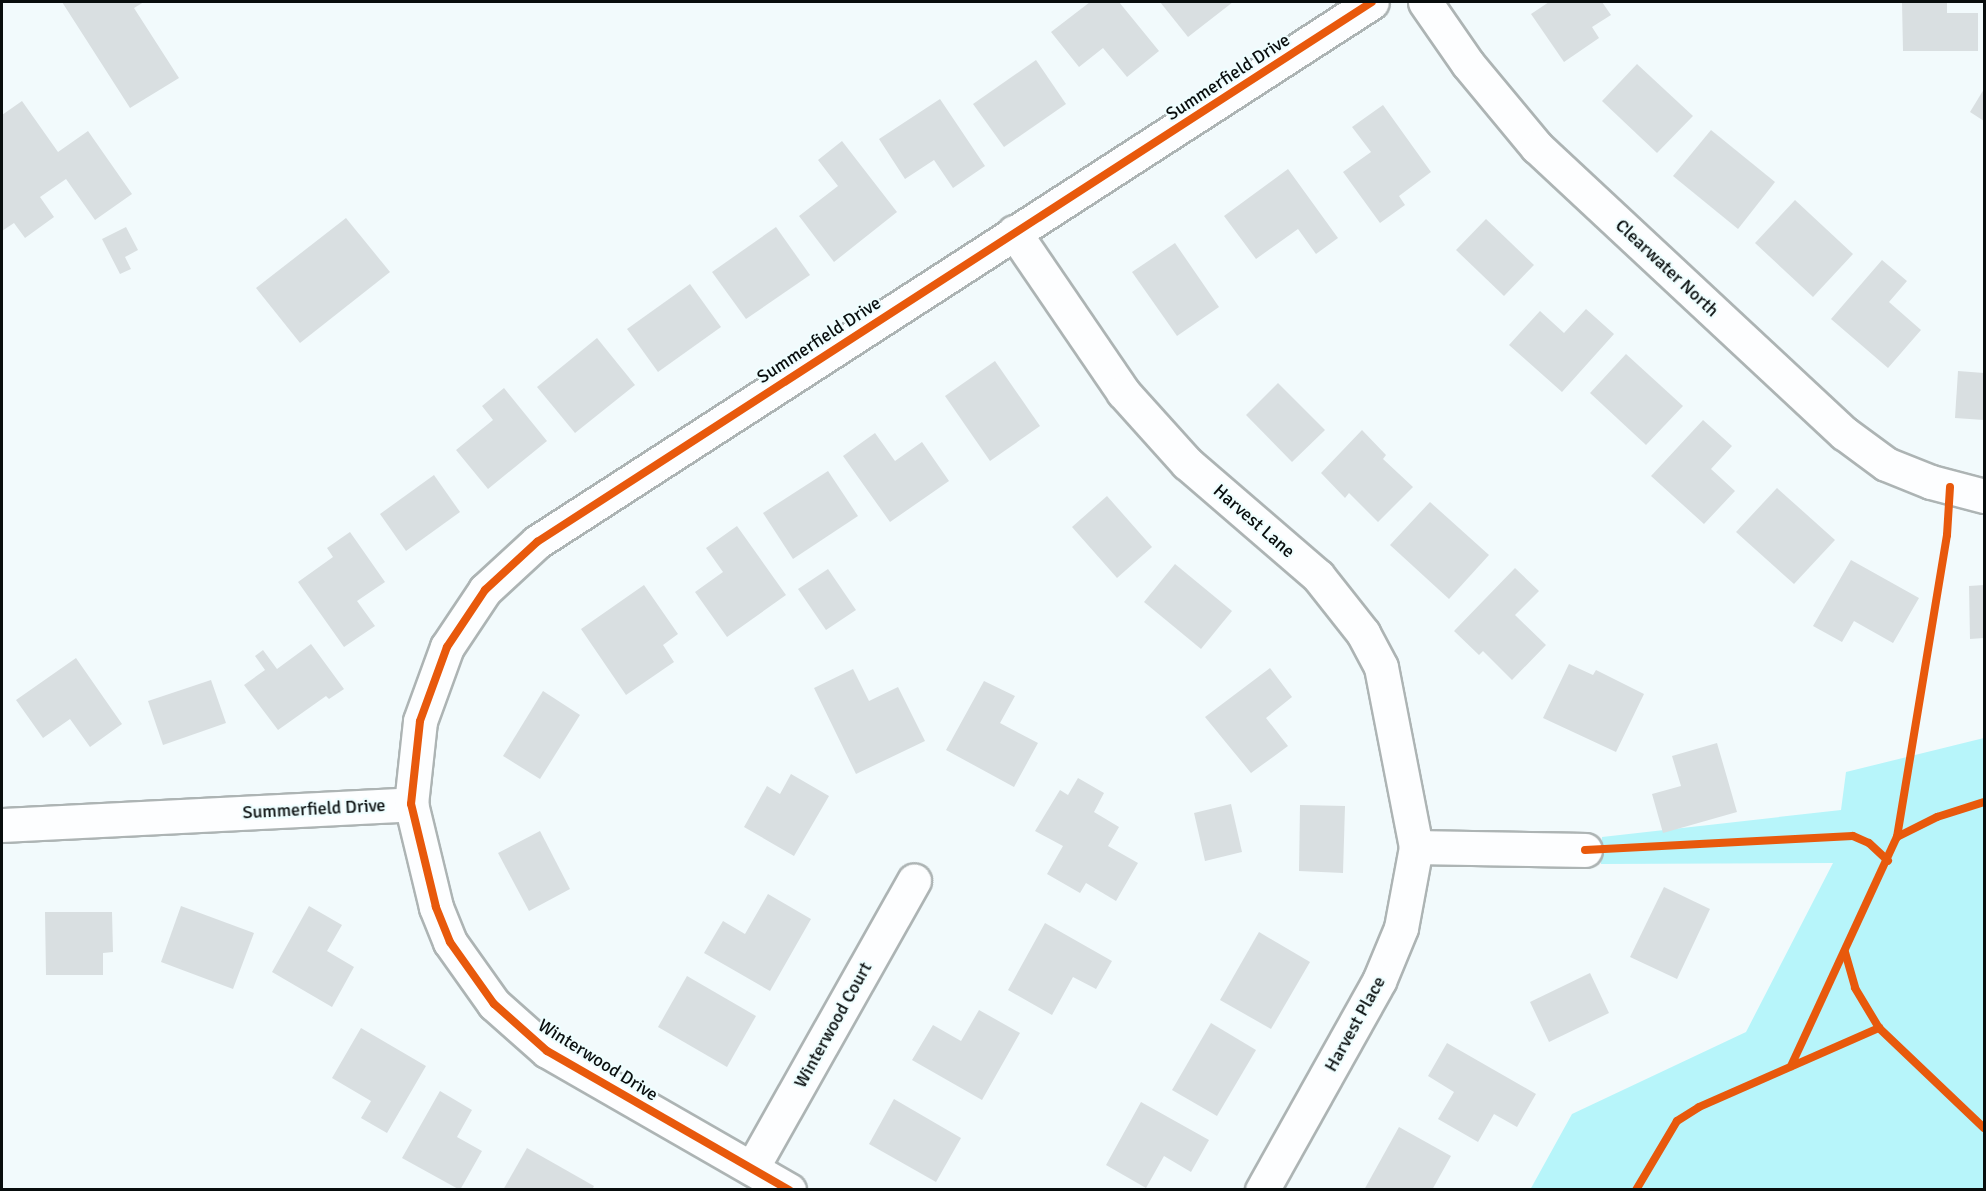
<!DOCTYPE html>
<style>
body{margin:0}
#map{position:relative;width:1986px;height:1191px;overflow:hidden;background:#f2fafc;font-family:Signika,sans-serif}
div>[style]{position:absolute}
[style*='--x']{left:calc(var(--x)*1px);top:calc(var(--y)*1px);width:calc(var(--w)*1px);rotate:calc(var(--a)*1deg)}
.green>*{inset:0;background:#b7f5fa}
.building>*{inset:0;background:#d9dfe1}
.roads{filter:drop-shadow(2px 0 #adb4b4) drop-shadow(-2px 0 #adb4b4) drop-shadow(0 2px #adb4b4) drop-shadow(0 -2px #adb4b4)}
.minor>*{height:33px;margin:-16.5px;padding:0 16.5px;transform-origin:16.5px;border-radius:16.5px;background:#fdfeff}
.cycleway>*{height:8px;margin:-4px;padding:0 4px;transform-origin:4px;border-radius:4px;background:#e8590c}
span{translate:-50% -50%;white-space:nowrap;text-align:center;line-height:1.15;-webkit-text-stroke:4.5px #effeff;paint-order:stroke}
.street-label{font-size:18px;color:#080d0d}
.frame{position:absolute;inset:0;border:3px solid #080d0d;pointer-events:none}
</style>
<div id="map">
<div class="green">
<div style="clip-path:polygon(1984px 738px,1984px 1189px,1530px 1190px,1572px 1114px,1746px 1032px,1833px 863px,1601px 864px,1602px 837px,1841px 810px,1846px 772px)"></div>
</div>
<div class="building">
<div style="clip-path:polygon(62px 2px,144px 2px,134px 8px,179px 78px,130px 108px)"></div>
<div style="clip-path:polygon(1090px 2px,1119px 2px,1159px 51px,1127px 77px,1103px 48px,1079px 67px,1051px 32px)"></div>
<div style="clip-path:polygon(1160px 2px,1233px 2px,1188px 37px)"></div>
<div style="clip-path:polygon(1549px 2px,1602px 2px,1611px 15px,1592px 27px,1599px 38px,1564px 62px,1531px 14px)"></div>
<div style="clip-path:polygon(1902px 2px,1947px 2px,1947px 13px,1978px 13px,1978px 51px,1903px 51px)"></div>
<div style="clip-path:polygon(1036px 60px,1066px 104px,1004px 147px,973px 104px)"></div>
<div style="clip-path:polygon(1637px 64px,1693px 116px,1657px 153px,1602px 101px)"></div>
<div style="clip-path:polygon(1984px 89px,1984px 121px,1970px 112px)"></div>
<div style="clip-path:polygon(940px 99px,985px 166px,953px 188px,934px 160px,905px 179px,879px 139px)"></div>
<div style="clip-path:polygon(22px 101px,58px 152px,88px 131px,132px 194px,95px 220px,66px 179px,40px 197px,54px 217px,25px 238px,14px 223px,2px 231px,2px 115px)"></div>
<div style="clip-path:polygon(1383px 105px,1431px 172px,1399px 196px,1405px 205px,1380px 223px,1343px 172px,1371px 152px,1352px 127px)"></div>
<div style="clip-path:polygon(1711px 130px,1775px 182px,1738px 229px,1673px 176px)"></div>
<div style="clip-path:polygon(842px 141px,897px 212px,834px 262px,799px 216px,838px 186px,818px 160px)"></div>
<div style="clip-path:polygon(1288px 169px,1338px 238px,1316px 254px,1298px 229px,1256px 259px,1224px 216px)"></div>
<div style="clip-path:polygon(1795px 200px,1853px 254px,1813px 297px,1755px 243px)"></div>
<div style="clip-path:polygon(346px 218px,390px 272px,300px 343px,256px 288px)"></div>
<div style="clip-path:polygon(1486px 219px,1534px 265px,1504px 296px,1456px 250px)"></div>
<div style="clip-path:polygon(126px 227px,138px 250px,125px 257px,131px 269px,120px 274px,102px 239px)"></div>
<div style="clip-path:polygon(776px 227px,810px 275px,746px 319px,712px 272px)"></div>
<div style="clip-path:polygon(1175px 243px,1219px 307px,1177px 336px,1132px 272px)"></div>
<div style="clip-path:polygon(1882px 260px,1907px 281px,1889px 302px,1921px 330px,1888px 368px,1831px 319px)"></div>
<div style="clip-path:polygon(690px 284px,721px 327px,658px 372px,627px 329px)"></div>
<div style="clip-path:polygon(1586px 309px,1614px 334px,1562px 392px,1509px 345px,1540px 311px,1564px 333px)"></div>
<div style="clip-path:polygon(597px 338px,635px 385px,575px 433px,537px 387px)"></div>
<div style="clip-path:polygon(1626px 354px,1683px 406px,1646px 445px,1590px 393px)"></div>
<div style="clip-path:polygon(995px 361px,1040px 426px,990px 461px,945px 396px)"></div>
<div style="clip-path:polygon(1958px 371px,1984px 373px,1984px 420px,1955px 418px)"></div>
<div style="clip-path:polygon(1278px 383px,1325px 430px,1292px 462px,1246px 415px)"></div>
<div style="clip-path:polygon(504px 388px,547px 441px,488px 489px,456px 450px,493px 420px,482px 406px)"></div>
<div style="clip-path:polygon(1703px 420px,1732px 446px,1711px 469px,1735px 491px,1704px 524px,1651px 476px)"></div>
<div style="clip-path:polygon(1362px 430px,1386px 455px,1383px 459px,1413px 487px,1378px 522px,1349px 493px,1345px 498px,1321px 473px)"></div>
<div style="clip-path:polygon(875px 433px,895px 461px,922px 442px,949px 481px,890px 522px,843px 456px)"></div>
<div style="clip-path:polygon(828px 471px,858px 516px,793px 559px,763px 513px)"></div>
<div style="clip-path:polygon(434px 475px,460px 512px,406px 551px,380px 514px)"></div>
<div style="clip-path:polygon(1777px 488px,1835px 540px,1794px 584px,1736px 532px)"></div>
<div style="clip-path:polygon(1107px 496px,1152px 547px,1117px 578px,1072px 527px)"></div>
<div style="clip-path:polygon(1430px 502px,1489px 555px,1449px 599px,1390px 545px)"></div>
<div style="clip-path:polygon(737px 526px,786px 595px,727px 637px,695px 592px,723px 572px,706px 548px)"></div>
<div style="clip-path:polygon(350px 532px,385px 582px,357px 601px,375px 626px,344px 647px,298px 582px,333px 557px,327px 548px)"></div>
<div style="clip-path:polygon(1851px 560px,1919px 598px,1893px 643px,1854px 621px,1842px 642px,1813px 626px)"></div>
<div style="clip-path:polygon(1175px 564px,1232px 611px,1201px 649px,1144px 602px)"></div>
<div style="clip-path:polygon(1515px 568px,1539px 591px,1515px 615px,1546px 645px,1512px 680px,1483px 651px,1479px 655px,1454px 631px)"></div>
<div style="clip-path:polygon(828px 569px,856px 610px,826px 630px,798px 589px)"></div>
<div style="clip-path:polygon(644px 585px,678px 634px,663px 645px,674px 662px,626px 695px,581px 629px)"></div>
<div style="clip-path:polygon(1984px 585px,1984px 638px,1970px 639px,1969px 586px)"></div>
<div style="clip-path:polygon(311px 644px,344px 689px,329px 699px,326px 696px,278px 730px,244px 685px,265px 670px,255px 656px,263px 650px,277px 669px)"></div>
<div style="clip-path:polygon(76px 658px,122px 724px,90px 747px,70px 719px,43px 738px,16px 700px)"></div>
<div style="clip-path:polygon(1569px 664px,1593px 675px,1596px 670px,1644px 694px,1616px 752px,1543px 718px)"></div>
<div style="clip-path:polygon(1270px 668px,1292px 697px,1266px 718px,1288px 746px,1251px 773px,1205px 717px)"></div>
<div style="clip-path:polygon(853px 669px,869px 701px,898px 687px,925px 741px,856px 774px,814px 688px)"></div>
<div style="clip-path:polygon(211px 680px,226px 723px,163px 745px,148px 701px)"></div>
<div style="clip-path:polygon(984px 681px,1015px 696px,1000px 723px,1038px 743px,1014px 787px,946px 750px)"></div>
<div style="clip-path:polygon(543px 691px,580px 715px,540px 779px,503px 756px)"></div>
<div style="clip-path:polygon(1717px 743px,1737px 812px,1663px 833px,1652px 794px,1681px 786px,1672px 756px)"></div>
<div style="clip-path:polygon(791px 774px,829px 796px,794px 856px,744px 827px,767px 786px,780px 794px)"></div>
<div style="clip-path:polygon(1078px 778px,1104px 793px,1094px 812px,1119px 827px,1108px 846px,1138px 863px,1116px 901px,1086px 883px,1080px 893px,1047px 874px,1063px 846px,1035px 831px,1060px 790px,1068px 795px)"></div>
<div style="clip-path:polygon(1231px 804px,1242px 852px,1205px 861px,1194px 813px)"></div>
<div style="clip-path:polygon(1300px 805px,1345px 806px,1343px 873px,1299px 871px)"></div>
<div style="clip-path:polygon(540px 831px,570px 889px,529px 911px,498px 853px)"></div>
<div style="clip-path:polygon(1664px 887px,1710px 909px,1677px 979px,1630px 957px)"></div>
<div style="clip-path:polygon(768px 894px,811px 919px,770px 991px,704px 953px,723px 921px,745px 934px)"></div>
<div style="clip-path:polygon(181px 906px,254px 933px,233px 989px,161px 962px)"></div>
<div style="clip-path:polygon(309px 906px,342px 925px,327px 951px,354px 967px,332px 1007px,272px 972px)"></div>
<div style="clip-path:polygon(45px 912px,112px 912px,113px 952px,103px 953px,103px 975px,46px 975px)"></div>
<div style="clip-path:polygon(1045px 923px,1112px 961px,1096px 989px,1073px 977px,1052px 1015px,1008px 990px)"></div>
<div style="clip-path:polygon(1259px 932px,1310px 962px,1271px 1029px,1220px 1000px)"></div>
<div style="clip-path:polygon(1590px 973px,1609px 1013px,1549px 1042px,1530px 1002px)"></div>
<div style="clip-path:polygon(687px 976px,756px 1016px,727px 1067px,658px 1027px)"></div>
<div style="clip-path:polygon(979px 1010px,1020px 1033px,982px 1100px,912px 1060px,933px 1025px,961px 1041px)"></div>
<div style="clip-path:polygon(1211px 1023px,1256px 1050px,1217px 1116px,1172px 1090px)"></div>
<div style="clip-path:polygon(361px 1028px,426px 1066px,387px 1133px,361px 1118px,371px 1101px,332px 1078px)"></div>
<div style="clip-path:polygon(1447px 1043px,1536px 1094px,1517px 1127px,1494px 1114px,1478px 1142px,1438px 1119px,1454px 1092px,1428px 1076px)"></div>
<div style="clip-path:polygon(440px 1091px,472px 1110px,457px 1137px,482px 1151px,460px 1190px,402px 1158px)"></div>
<div style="clip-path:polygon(894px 1099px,961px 1138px,936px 1182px,869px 1144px)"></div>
<div style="clip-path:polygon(1141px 1102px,1209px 1140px,1191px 1172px,1164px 1156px,1146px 1188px,1106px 1165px)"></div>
<div style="clip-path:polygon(1399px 1127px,1451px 1156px,1432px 1190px,1364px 1190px)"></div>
<div style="clip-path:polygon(527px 1148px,594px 1186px,592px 1190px,503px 1190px)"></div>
</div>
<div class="roads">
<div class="minor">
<div style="--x:1425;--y:2;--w:75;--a:55.3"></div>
<div style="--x:1468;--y:64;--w:108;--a:50.3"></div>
<div style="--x:1537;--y:147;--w:420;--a:43"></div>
<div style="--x:1844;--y:433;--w:52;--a:36.4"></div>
<div style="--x:1886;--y:464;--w:48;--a:21.8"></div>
<div style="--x:1931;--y:482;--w:55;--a:14.8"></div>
<div style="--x:1014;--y:232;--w:194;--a:55.7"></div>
<div style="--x:1123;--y:392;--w:96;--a:48"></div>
<div style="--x:1187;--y:463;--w:173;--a:40.8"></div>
<div style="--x:1318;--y:576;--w:73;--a:51.7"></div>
<div style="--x:1363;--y:633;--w:38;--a:62"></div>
<div style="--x:1381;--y:667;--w:183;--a:79"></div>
<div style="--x:1416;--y:847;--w:82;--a:100.5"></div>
<div style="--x:1401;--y:928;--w:57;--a:112.5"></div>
<div style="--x:1379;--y:981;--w:240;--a:119.2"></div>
<div style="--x:2;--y:825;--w:410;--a:-2.9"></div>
<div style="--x:1416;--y:847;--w:169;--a:1"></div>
<div style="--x:752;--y:1168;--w:330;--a:-60.6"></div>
<div style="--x:789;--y:1190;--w:279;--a:-150.1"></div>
<div style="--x:547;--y:1051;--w:71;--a:-138.4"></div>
<div style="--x:494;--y:1004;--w:76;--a:-125.4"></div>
<div style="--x:450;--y:942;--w:38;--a:-112"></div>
<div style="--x:436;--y:907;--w:106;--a:-103.6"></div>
<div style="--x:411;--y:804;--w:83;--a:-83.8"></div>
<div style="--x:420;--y:721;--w:79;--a:-70"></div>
<div style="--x:447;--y:647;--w:69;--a:-56.3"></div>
<div style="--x:485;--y:590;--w:71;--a:-42.7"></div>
<div style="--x:537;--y:542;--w:994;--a:-32.89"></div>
</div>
</div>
<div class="cycleway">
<div style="--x:1897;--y:837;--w:45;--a:-26.6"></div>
<div style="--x:1937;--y:817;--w:49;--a:-17.7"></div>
<div style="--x:1585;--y:850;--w:268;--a:-3"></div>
<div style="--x:1853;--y:836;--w:17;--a:24"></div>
<div style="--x:1869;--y:843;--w:26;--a:43"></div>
<div style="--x:1845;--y:952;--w:37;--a:74"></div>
<div style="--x:1855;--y:988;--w:47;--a:59"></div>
<div style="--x:1879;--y:1028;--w:145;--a:43.6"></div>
<div style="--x:1791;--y:1066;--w:252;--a:-65.2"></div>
<div style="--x:1897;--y:837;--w:306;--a:-80.6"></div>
<div style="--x:1947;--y:535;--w:48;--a:-86.4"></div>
<div style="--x:789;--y:1190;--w:279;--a:-150.1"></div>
<div style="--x:547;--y:1051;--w:71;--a:-138.4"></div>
<div style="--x:494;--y:1004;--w:76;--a:-125.4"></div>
<div style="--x:450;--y:942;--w:38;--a:-112"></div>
<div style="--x:436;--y:907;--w:106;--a:-103.6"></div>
<div style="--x:411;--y:804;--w:83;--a:-83.8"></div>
<div style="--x:420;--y:721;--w:79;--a:-70"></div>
<div style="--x:447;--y:647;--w:69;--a:-56.3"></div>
<div style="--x:485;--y:590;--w:71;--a:-42.7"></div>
<div style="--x:537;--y:542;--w:994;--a:-32.89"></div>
<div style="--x:1636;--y:1190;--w:80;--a:-59.3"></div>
<div style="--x:1677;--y:1121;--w:26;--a:-32"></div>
<div style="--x:1699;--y:1107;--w:197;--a:-23.7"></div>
</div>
<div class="street-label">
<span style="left:1228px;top:77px;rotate:-33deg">Summerfield Drive</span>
<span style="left:1667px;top:268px;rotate:43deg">Clearwater North</span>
<span style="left:819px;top:340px;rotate:-33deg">Summerfield Drive</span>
<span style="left:1254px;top:521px;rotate:41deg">Harvest Lane</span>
<span style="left:314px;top:809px;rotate:-3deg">Summerfield Drive</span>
<span style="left:1355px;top:1024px;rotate:-61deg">Harvest Place</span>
<span style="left:833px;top:1025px;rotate:-61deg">Winterwood Court</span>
<span style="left:598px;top:1060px;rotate:32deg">Winterwood Drive</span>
</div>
<div class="frame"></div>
</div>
